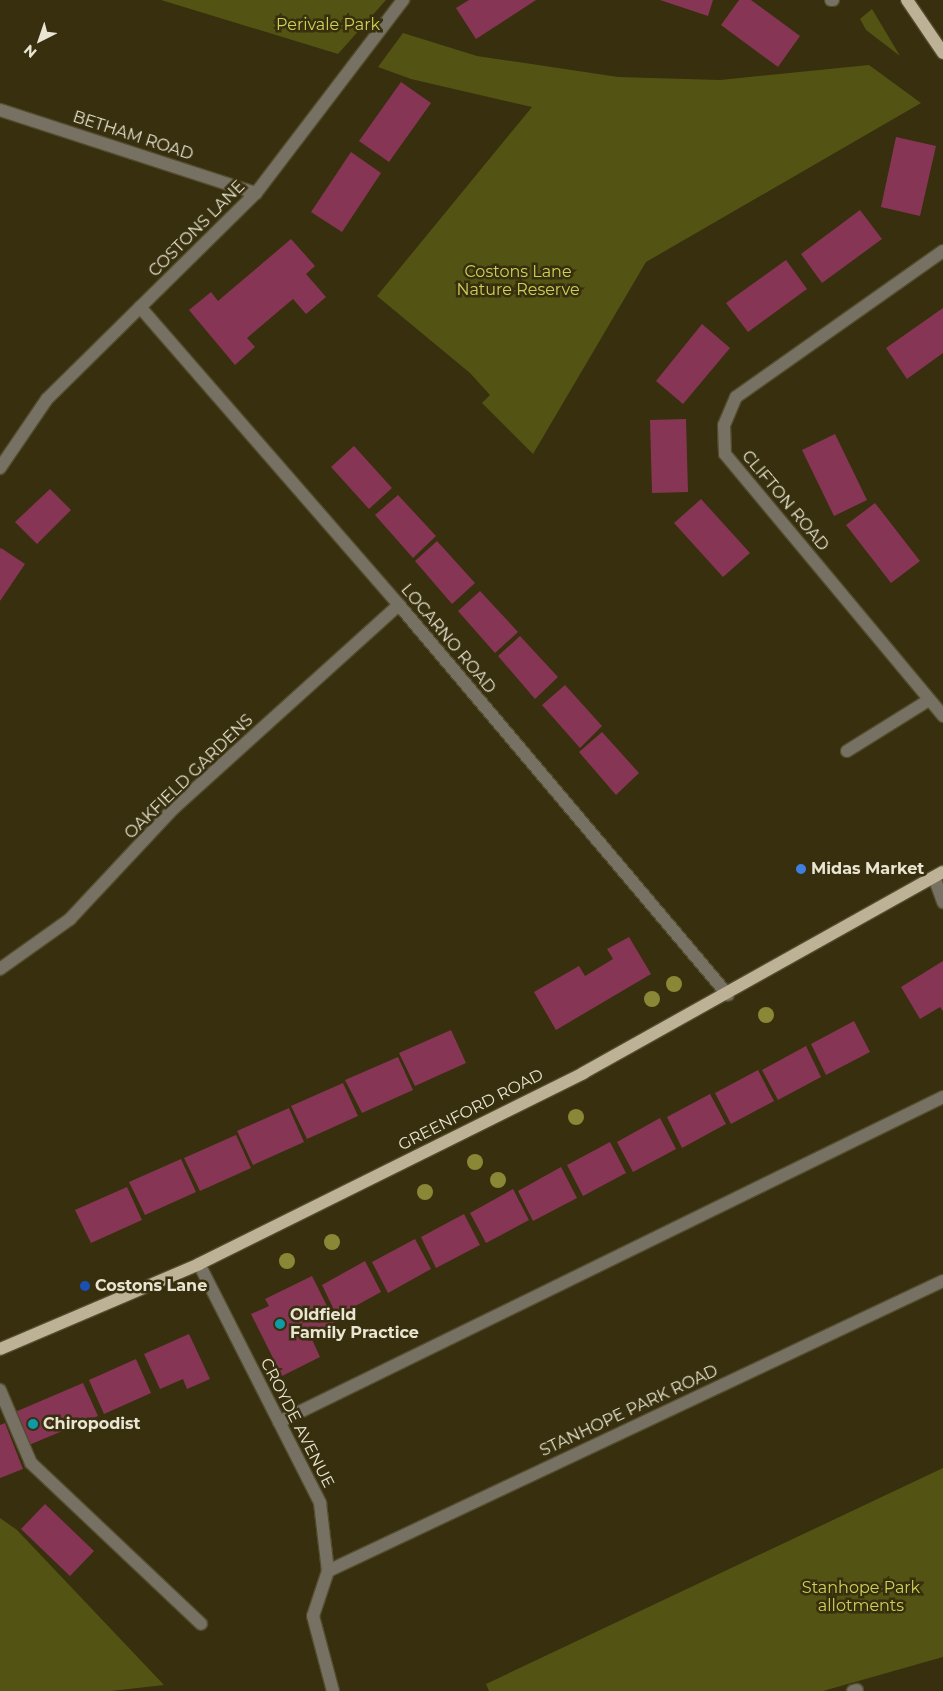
<!DOCTYPE html>
<style>
body{margin:0}
#map{position:relative;width:943px;height:1691px;overflow:hidden;background:#372f0e;font-family:Montserrat,sans-serif}
div>[style]{position:absolute}
[style*='--x']{left:calc(var(--x)*1px);top:calc(var(--y)*1px);width:calc(var(--w)*1px);rotate:calc(var(--a)*1deg)}
.green>*{inset:0;background:#535413}
.building>*{inset:0;background:#863654}
.roads{filter:drop-shadow(1px 0 #534c2d) drop-shadow(-1px 0 #534c2d) drop-shadow(0 1px #534c2d) drop-shadow(0 -1px #534c2d)}
.minor>*{height:12px;margin:-6px;padding:0 6px;transform-origin:6px;border-radius:6px;background:#767163}
.major>*{height:12px;margin:-6px;padding:0 6px;transform-origin:6px;border-radius:6px;background:#bdb295}
.trees>*{width:16px;height:16px;margin:-8px;border-radius:50%;background:#8a8836}
.dots>*{width:14px;height:14px;translate:-50% -50%;box-sizing:border-box;border:2px solid #372f0e;border-radius:50%}
span{translate:-50% -50%;white-space:nowrap;text-align:center;line-height:1.15;-webkit-text-stroke:5px #372f0e;paint-order:stroke}
.park-label{font-size:16px;color:#cdd157}
.street-label{font-size:16px;color:#e9e5d2}
.poi-label{font-size:16px;color:#e9e5d2;font-weight:700}
.left{translate:0 -50%;text-align:left}
.north{position:absolute;left:15px;top:15px;width:50px;height:50px;-webkit-text-stroke:4px #372f0e;paint-order:stroke;rotate:221deg;font-size:14px;font-weight:700;line-height:20px;text-align:center;color:#e9e5d2}
.north::after{content:'';display:block;margin:auto;width:18px;height:22px;background:#e9e5d2;clip-path:polygon(50% 0,100% 100%,50% 72%,0 100%)}
</style>
<div id="map">
<div class="green">
<div style="clip-path:polygon(161px 0,386px 0,338px 54px)"></div>
<div style="clip-path:polygon(872px 9px,900px 56px,866px 30px,860px 19px)"></div>
<div style="clip-path:polygon(403px 33px,477px 56px,618px 77px,720px 80px,869px 65px,921px 103px,646px 262px,533px 454px,482px 403px,490px 395px,470px 373px,377px 296px,532px 107px,411px 79px,378px 67px)"></div>
<div style="clip-path:polygon(943px 1468px,943px 1657px,823px 1691px,489px 1691px,486px 1684px)"></div>
<div style="clip-path:polygon(0 1518px,17px 1530px,164px 1685px,111px 1691px,0 1691px)"></div>
</div>
<div class="building">
<div style="clip-path:polygon(469px 0,536px 0,476px 39px,456px 8px)"></div>
<div style="clip-path:polygon(660px 0,713px 0,708px 16px)"></div>
<div style="clip-path:polygon(739px 0,751px 0,800px 36px,778px 67px,721px 25px)"></div>
<div style="clip-path:polygon(401px 82px,431px 103px,389px 162px,359px 141px)"></div>
<div style="clip-path:polygon(896px 137px,936px 146px,920px 216px,881px 207px)"></div>
<div style="clip-path:polygon(351px 152px,381px 173px,342px 232px,311px 212px)"></div>
<div style="clip-path:polygon(860px 210px,882px 239px,822px 283px,801px 254px)"></div>
<div style="clip-path:polygon(291px 239px,315px 266px,306px 274px,326px 297px,306px 314px,293px 299px,247px 338px,255px 347px,235px 365px,189px 310px,211px 292px,218px 301px)"></div>
<div style="clip-path:polygon(786px 260px,807px 289px,748px 332px,726px 303px)"></div>
<div style="clip-path:polygon(943px 308px,943px 353px,907px 379px,886px 348px)"></div>
<div style="clip-path:polygon(702px 324px,730px 348px,683px 404px,656px 381px)"></div>
<div style="clip-path:polygon(686px 419px,688px 492px,652px 493px,650px 420px)"></div>
<div style="clip-path:polygon(835px 434px,867px 500px,834px 516px,802px 450px)"></div>
<div style="clip-path:polygon(354px 446px,392px 488px,369px 509px,331px 467px)"></div>
<div style="clip-path:polygon(50px 489px,71px 510px,37px 544px,15px 522px)"></div>
<div style="clip-path:polygon(398px 495px,436px 536px,413px 558px,375px 515px)"></div>
<div style="clip-path:polygon(701px 499px,750px 553px,723px 577px,674px 523px)"></div>
<div style="clip-path:polygon(875px 503px,920px 561px,891px 583px,846px 525px)"></div>
<div style="clip-path:polygon(437px 541px,475px 583px,452px 604px,415px 561px)"></div>
<div style="clip-path:polygon(1px 548px,25px 564px,0 601px,0 549px)"></div>
<div style="clip-path:polygon(480px 591px,518px 632px,495px 653px,458px 611px)"></div>
<div style="clip-path:polygon(520px 636px,558px 677px,535px 699px,498px 656px)"></div>
<div style="clip-path:polygon(565px 685px,602px 726px,580px 748px,542px 705px)"></div>
<div style="clip-path:polygon(602px 732px,639px 773px,616px 795px,579px 752px)"></div>
<div style="clip-path:polygon(629px 937px,651px 974px,556px 1030px,534px 992px,579px 966px,585px 976px,613px 959px,607px 949px)"></div>
<div style="clip-path:polygon(943px 961px,943px 1011px,940px 1007px,920px 1019px,901px 987px)"></div>
<div style="clip-path:polygon(854px 1021px,870px 1052px,826px 1075px,811px 1044px)"></div>
<div style="clip-path:polygon(451px 1030px,466px 1063px,415px 1086px,399px 1053px)"></div>
<div style="clip-path:polygon(806px 1046px,821px 1077px,778px 1100px,762px 1070px)"></div>
<div style="clip-path:polygon(398px 1057px,413px 1090px,362px 1113px,345px 1080px)"></div>
<div style="clip-path:polygon(758px 1070px,774px 1101px,731px 1124px,715px 1093px)"></div>
<div style="clip-path:polygon(343px 1083px,358px 1116px,307px 1139px,291px 1106px)"></div>
<div style="clip-path:polygon(710px 1094px,726px 1124px,682px 1148px,667px 1117px)"></div>
<div style="clip-path:polygon(289px 1108px,304px 1142px,253px 1165px,237px 1131px)"></div>
<div style="clip-path:polygon(660px 1118px,676px 1149px,633px 1172px,617px 1142px)"></div>
<div style="clip-path:polygon(236px 1135px,251px 1168px,200px 1191px,184px 1158px)"></div>
<div style="clip-path:polygon(610px 1142px,626px 1173px,583px 1196px,567px 1165px)"></div>
<div style="clip-path:polygon(181px 1159px,196px 1192px,145px 1215px,129px 1182px)"></div>
<div style="clip-path:polygon(561px 1167px,577px 1198px,533px 1221px,518px 1191px)"></div>
<div style="clip-path:polygon(127px 1187px,142px 1220px,91px 1243px,75px 1210px)"></div>
<div style="clip-path:polygon(513px 1189px,529px 1220px,486px 1243px,470px 1213px)"></div>
<div style="clip-path:polygon(464px 1214px,480px 1245px,436px 1268px,421px 1237px)"></div>
<div style="clip-path:polygon(415px 1239px,431px 1269px,388px 1293px,372px 1262px)"></div>
<div style="clip-path:polygon(365px 1261px,381px 1292px,337px 1316px,322px 1285px)"></div>
<div style="clip-path:polygon(312px 1276px,335px 1322px,310px 1335px,320px 1357px,282px 1376px,251px 1314px,269px 1306px,265px 1299px)"></div>
<div style="clip-path:polygon(189px 1334px,210px 1379px,187px 1389px,183px 1379px,160px 1389px,144px 1354px)"></div>
<div style="clip-path:polygon(136px 1359px,151px 1393px,104px 1414px,89px 1380px)"></div>
<div style="clip-path:polygon(83px 1383px,98px 1416px,29px 1445px,15px 1412px)"></div>
<div style="clip-path:polygon(5px 1423px,23px 1469px,0 1478px,0 1425px)"></div>
<div style="clip-path:polygon(45px 1504px,94px 1551px,70px 1576px,21px 1529px)"></div>
</div>
<div class="roads">
<div class="minor">
<div style="--x:831;--y:0;--w:2;--a:0"></div>
<div style="--x:0;--y:110;--w:269;--a:18"></div>
<div style="--x:943;--y:251;--w:253;--a:144.8"></div>
<div style="--x:736;--y:397;--w:30;--a:113"></div>
<div style="--x:724;--y:425;--w:29;--a:88"></div>
<div style="--x:725;--y:454;--w:341;--a:50.2"></div>
<div style="--x:140;--y:307;--w:395;--a:49"></div>
<div style="--x:399;--y:605;--w:510;--a:49.85"></div>
<div style="--x:0;--y:468;--w:83;--a:-55.7"></div>
<div style="--x:47;--y:399;--w:293;--a:-44.6"></div>
<div style="--x:256;--y:193;--w:243;--a:-52.7"></div>
<div style="--x:847;--y:751;--w:97;--a:-31.9"></div>
<div style="--x:934;--y:877;--w:27;--a:70"></div>
<div style="--x:0;--y:969;--w:86;--a:-35.5"></div>
<div style="--x:70;--y:919;--w:152;--a:-46.9"></div>
<div style="--x:174;--y:808;--w:303;--a:-42.1"></div>
<div style="--x:199;--y:1264;--w:268;--a:63.1"></div>
<div style="--x:320;--y:1503;--w:68;--a:83.3"></div>
<div style="--x:328;--y:1571;--w:47;--a:108.4"></div>
<div style="--x:313;--y:1616;--w:78;--a:75.1"></div>
<div style="--x:0;--y:1390;--w:79;--a:67"></div>
<div style="--x:31;--y:1463;--w:234;--a:43.4"></div>
<div style="--x:279;--y:1422;--w:739;--a:-26.08"></div>
<div style="--x:328;--y:1571;--w:680;--a:-25.25"></div>
<div style="--x:853;--y:1691;--w:4;--a:-14"></div>
</div>
<div class="major">
<div style="--x:907;--y:0;--w:64;--a:55.8"></div>
<div style="--x:0;--y:1349;--w:216;--a:-23.1"></div>
<div style="--x:199;--y:1264;--w:429;--a:-26.4"></div>
<div style="--x:583;--y:1073;--w:412;--a:-29.2"></div>
</div>
</div>
<div class="trees">
<div style="left:674px;top:984px"></div>
<div style="left:652px;top:999px"></div>
<div style="left:766px;top:1015px"></div>
<div style="left:576px;top:1117px"></div>
<div style="left:475px;top:1162px"></div>
<div style="left:498px;top:1180px"></div>
<div style="left:425px;top:1192px"></div>
<div style="left:332px;top:1242px"></div>
<div style="left:287px;top:1261px"></div>
</div>
<div class="dots">
<div style="left:801px;top:869px;background:#3f7fe0"></div>
<div style="left:85px;top:1286px;background:#1a4fb4"></div>
<div style="left:280px;top:1324px;background:#0f9aa8"></div>
<div style="left:33px;top:1424px;background:#0f9aa8"></div>
</div>
<div class="park-label">
<span style="left:328px;top:25px">Perivale Park</span>
<span style="left:518px;top:281px">Costons Lane<br>Nature Reserve</span>
<span style="left:861px;top:1597px">Stanhope Park<br>allotments</span>
</div>
<div class="street-label">
<span style="left:133px;top:136px;rotate:18deg">BETHAM ROAD</span>
<span style="left:197px;top:229px;rotate:-45deg">COSTONS LANE</span>
<span style="left:785px;top:501px;rotate:50deg">CLIFTON ROAD</span>
<span style="left:448px;top:639px;rotate:50deg">LOCARNO ROAD</span>
<span style="left:189px;top:777px;rotate:-44deg">OAKFIELD GARDENS</span>
<span style="left:471px;top:1110px;rotate:-27deg">GREENFORD ROAD</span>
<span style="left:629px;top:1411px;rotate:-25deg">STANHOPE PARK ROAD</span>
<span style="left:297px;top:1423px;rotate:63deg">CROYDE AVENUE</span>
</div>
<div class="poi-label">
<span class="left" style="left:811px;top:869px">Midas Market</span>
<span class="left" style="left:95px;top:1286px">Costons Lane</span>
<span class="left" style="left:290px;top:1324px">Oldfield<br>Family Practice</span>
<span class="left" style="left:43px;top:1424px">Chiropodist</span>
</div>
<div class="north">N</div>
</div>
